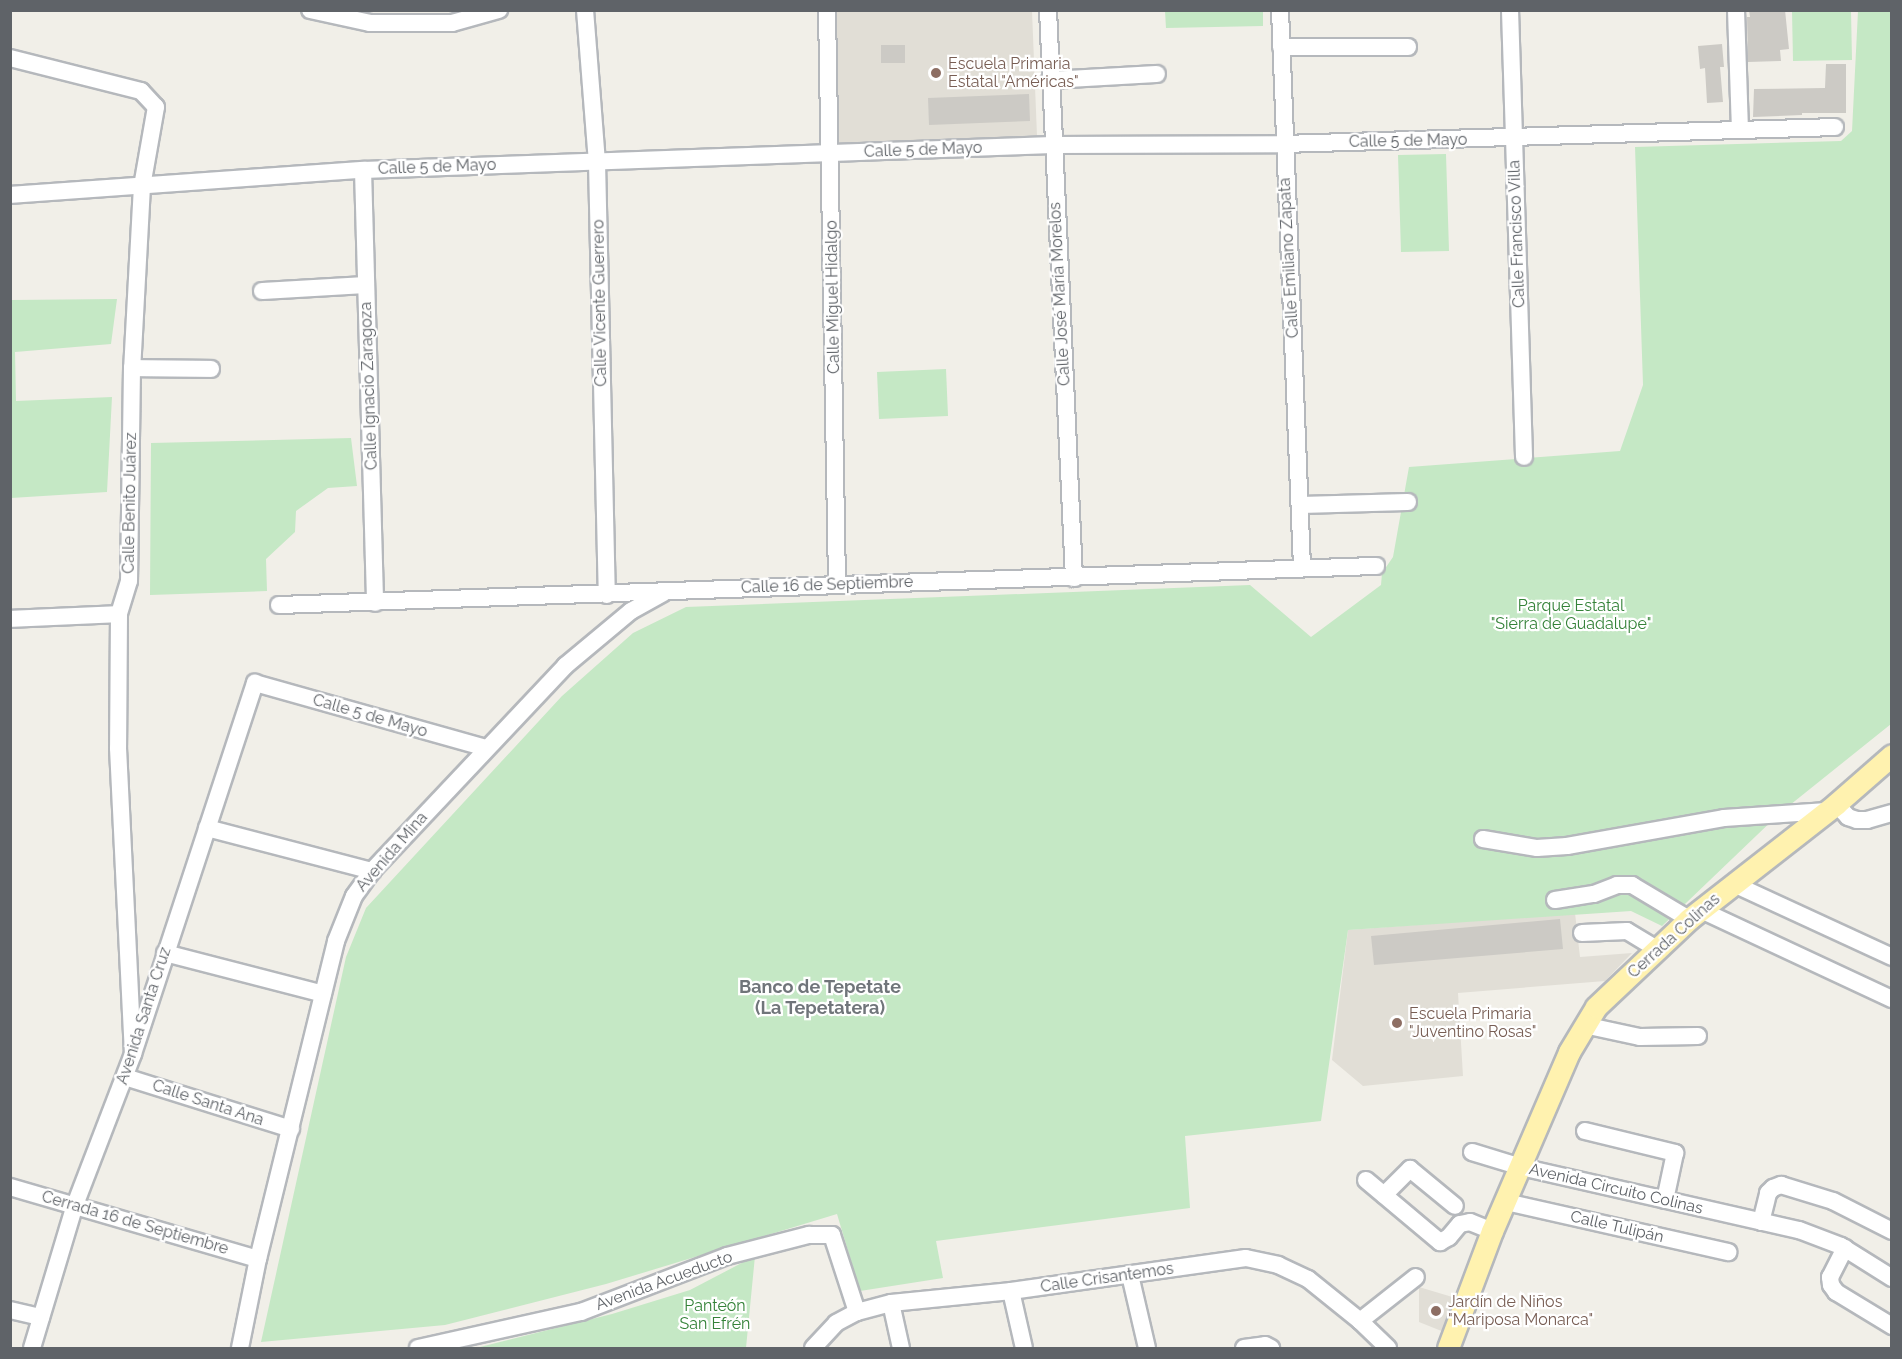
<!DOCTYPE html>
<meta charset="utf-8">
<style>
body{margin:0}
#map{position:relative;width:1902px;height:1359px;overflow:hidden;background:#f1efe8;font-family:Raleway,sans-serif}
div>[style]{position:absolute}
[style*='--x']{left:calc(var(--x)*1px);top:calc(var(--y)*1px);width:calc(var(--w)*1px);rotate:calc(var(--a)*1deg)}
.education>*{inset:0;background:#e1ded6}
.green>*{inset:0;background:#c5e8c5}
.building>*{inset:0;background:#cccac5}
.roads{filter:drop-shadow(2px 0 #b5b8bc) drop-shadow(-2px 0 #b5b8bc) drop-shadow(0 2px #b5b8bc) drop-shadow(0 -2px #b5b8bc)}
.minor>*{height:16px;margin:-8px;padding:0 8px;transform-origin:8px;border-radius:8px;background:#fff}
.major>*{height:21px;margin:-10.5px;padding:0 10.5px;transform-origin:10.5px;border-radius:10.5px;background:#fff2af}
.dots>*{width:16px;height:16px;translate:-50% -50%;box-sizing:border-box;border:3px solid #fff;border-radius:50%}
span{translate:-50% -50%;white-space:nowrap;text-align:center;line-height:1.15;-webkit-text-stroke:4.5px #fff;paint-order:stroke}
.education-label{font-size:16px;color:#785e54}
.left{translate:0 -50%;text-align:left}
.street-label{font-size:16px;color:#5f6368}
.park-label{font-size:16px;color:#348238}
.neighbourhood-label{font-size:18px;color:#70757a;font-weight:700}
.frame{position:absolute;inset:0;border:12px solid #5f6368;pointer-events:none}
</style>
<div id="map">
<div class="education">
<div style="clip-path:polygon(836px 11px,1032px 11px,1037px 136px,839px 144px)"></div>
<div style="clip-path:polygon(1575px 913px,1580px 957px,1632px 953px,1605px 981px,1458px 993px,1463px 1076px,1363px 1086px,1332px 1060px,1348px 930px)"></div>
<div style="clip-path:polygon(1419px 1287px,1459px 1299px,1444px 1332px,1419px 1322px)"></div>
</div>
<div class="green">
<div style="clip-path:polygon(1165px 11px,1263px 11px,1263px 26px,1166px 28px)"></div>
<div style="clip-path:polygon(1792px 11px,1851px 11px,1852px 60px,1793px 61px)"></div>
<div style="clip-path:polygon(1858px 11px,1891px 11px,1891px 724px,1780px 813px,1662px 926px,1631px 911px,1348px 930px,1321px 1121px,1185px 1136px,1190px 1208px,936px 1241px,943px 1278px,860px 1291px,837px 1214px,606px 1284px,445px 1325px,261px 1342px,346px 957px,366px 908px,562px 696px,633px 633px,686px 607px,1250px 585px,1311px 637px,1381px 585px,1382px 573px,1393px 557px,1409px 467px,1620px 451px,1643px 385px,1635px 147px,1841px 141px,1852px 131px)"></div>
<div style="clip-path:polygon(1446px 154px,1449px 251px,1401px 252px,1398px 155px)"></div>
<div style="clip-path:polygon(117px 299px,111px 344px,15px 352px,16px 401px,112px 397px,107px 492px,11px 498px,11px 300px)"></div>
<div style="clip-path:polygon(946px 369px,948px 416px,879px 419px,877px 372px)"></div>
<div style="clip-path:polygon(351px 438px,357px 486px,328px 488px,296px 511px,295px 532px,266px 559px,267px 591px,150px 595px,151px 443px)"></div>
<div style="clip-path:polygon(755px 1256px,746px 1348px,476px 1348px,612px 1314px,690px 1290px)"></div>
</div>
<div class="building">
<div style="clip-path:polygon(1749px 10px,1785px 10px,1789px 49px,1780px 50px,1781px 61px,1748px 62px,1747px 17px,1750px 17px)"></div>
<div style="clip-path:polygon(1722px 44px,1724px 67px,1720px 67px,1723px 102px,1707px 103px,1705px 68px,1700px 69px,1698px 46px)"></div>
<div style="clip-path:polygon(881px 45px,905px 45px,905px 63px,881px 63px)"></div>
<div style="clip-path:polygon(1826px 64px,1846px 64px,1846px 113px,1802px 113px,1802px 115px,1753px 117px,1754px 89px,1825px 88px)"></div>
<div style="clip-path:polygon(1029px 94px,1030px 121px,929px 125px,928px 98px)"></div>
<div style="clip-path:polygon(1560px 919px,1563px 949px,1374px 965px,1371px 936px)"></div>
</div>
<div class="roads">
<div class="minor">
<div style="--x:310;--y:10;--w:61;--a:12.2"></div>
<div style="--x:370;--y:23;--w:82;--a:0"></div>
<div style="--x:452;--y:23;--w:49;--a:-15.5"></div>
<div style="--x:585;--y:10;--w:152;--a:85.5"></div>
<div style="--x:597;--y:162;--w:433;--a:88.7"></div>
<div style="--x:827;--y:10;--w:574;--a:89"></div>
<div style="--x:1048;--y:10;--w:569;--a:87.38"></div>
<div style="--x:1280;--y:10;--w:558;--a:87.74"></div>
<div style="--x:1510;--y:10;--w:447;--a:88.2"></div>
<div style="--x:1736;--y:10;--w:119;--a:88.1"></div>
<div style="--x:1281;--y:47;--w:127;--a:0"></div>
<div style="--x:10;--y:58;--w:135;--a:14.1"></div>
<div style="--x:141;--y:91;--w:22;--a:47"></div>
<div style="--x:156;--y:107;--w:80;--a:100"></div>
<div style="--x:142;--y:186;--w:182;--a:93.1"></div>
<div style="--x:132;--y:368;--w:213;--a:90.8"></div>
<div style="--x:129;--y:581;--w:34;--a:107"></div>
<div style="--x:119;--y:614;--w:134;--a:90.4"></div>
<div style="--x:118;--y:748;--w:306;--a:87.2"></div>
<div style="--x:1050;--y:80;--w:107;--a:-3.2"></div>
<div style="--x:363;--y:170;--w:433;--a:88.4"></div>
<div style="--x:10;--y:195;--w:354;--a:-4.1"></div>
<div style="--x:363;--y:170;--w:690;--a:-2.08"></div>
<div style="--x:1053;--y:145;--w:230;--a:-0.2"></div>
<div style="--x:1283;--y:144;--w:552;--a:-1.76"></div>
<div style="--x:262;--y:291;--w:104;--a:-3.3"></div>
<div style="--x:132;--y:368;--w:79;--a:0.7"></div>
<div style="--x:1300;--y:505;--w:108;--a:-1.6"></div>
<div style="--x:279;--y:605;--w:1098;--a:-2.04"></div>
<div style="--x:10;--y:619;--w:109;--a:-2.6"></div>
<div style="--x:1836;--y:804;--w:18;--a:47"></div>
<div style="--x:1848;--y:817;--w:9;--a:18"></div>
<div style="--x:1857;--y:820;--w:10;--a:0"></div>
<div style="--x:1867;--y:820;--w:26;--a:-16"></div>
<div style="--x:207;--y:828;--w:171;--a:14.6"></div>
<div style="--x:1483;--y:839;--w:55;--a:9.5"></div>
<div style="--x:1537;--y:848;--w:30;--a:-4"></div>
<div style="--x:1567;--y:846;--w:159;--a:-10.1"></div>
<div style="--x:1724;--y:818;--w:103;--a:-3.9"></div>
<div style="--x:1734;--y:884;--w:174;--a:24.8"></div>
<div style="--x:1555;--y:900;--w:39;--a:-9"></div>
<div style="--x:1594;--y:894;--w:25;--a:-21"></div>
<div style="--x:1617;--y:885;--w:15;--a:0"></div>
<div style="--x:1632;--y:885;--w:66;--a:30.8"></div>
<div style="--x:1701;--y:910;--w:211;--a:25"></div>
<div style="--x:1582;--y:933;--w:45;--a:-2.5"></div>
<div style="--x:1627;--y:931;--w:35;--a:31"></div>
<div style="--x:165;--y:953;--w:163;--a:14.5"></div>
<div style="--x:1584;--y:1025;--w:57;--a:12.1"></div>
<div style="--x:1640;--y:1037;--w:58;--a:-1"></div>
<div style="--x:125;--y:1077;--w:174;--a:17.4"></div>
<div style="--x:1585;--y:1131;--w:93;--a:13.7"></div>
<div style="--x:1675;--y:1153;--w:48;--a:102"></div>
<div style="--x:1472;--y:1152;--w:51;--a:17"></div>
<div style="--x:1521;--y:1167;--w:285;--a:12.8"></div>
<div style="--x:1799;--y:1230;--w:45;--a:20.9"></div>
<div style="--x:1841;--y:1246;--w:60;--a:32.1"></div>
<div style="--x:1366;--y:1180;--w:97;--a:40"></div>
<div style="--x:1440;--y:1242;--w:10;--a:-29"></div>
<div style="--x:1449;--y:1237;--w:17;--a:-50"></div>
<div style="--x:1460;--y:1224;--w:10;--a:-11"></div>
<div style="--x:1470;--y:1222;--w:24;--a:22"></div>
<div style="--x:10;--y:1187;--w:258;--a:16.2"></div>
<div style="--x:1384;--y:1195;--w:37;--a:-45"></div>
<div style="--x:1410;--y:1169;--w:58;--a:39.4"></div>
<div style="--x:1506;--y:1202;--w:228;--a:12.7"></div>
<div style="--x:1761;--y:1222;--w:30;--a:-76"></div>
<div style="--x:1768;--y:1193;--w:7;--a:-45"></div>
<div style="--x:1773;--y:1188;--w:9;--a:-21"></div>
<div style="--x:1781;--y:1185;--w:54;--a:17.1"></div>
<div style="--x:1833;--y:1201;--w:66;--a:27"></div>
<div style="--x:1845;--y:1248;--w:33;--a:117"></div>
<div style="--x:1830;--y:1277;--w:8;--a:83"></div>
<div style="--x:1831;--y:1285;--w:9;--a:54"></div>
<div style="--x:1836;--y:1292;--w:66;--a:31.3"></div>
<div style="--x:1130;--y:1275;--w:75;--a:76.9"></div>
<div style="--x:1011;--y:1291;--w:58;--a:77.2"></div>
<div style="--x:891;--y:1303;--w:46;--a:77.5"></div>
<div style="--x:10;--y:1310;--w:32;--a:13"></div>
<div style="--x:1360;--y:1321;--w:71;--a:-38.2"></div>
<div style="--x:32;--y:1348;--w:149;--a:-73.3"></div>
<div style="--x:75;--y:1205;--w:162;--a:-69"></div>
<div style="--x:133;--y:1054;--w:391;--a:-71.8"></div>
<div style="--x:255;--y:683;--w:240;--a:15.7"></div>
<div style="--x:240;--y:1348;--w:91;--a:-78.6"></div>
<div style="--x:258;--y:1259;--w:327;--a:-76.2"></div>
<div style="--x:336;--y:941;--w:48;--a:-68.2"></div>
<div style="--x:354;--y:896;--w:31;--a:-54"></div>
<div style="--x:372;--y:871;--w:282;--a:-46.7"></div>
<div style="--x:565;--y:666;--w:86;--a:-39.8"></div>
<div style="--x:631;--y:611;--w:37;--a:-29"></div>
<div style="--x:418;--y:1348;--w:167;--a:-12.5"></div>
<div style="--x:581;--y:1312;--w:156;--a:-21"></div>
<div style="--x:727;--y:1256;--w:85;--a:-14.4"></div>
<div style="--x:809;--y:1235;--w:23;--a:0"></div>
<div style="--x:832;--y:1235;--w:81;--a:72"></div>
<div style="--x:813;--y:1348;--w:34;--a:-47"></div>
<div style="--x:836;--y:1323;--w:24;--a:-28"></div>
<div style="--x:857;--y:1312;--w:35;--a:-15"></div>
<div style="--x:891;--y:1303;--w:121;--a:-5.7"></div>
<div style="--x:1011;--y:1291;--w:237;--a:-8"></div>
<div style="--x:1246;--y:1258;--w:33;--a:12"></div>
<div style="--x:1278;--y:1265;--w:33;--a:25"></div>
<div style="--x:1308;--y:1279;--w:67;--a:38.9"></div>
<div style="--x:1360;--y:1321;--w:39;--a:44"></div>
<div style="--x:1244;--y:1348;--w:21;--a:-8"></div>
<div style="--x:1265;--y:1345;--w:7;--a:27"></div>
</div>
<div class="major">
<div style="--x:1448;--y:1348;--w:125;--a:-69.4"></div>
<div style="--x:1492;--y:1231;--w:195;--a:-66.7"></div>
<div style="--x:1569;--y:1052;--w:52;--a:-59"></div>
<div style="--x:1596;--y:1007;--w:128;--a:-43.4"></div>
<div style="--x:1689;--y:919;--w:187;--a:-38"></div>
<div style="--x:1836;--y:804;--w:74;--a:-41.2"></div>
</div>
</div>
<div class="dots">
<div style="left:936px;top:73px;background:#8d6e63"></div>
<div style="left:1397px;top:1023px;background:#8d6e63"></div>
<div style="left:1436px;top:1311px;background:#8d6e63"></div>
</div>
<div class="education-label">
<span class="left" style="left:948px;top:73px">Escuela Primaria<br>Estatal "Américas"</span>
<span class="left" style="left:1409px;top:1023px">Escuela Primaria<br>"Juventino Rosas"</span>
<span class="left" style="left:1448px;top:1311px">Jardín de Niños<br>"Mariposa Monarca"</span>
</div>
<div class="street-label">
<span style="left:1408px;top:141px;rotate:-1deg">Calle 5 de Mayo</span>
<span style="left:923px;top:150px;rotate:-2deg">Calle 5 de Mayo</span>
<span style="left:437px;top:167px;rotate:-2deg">Calle 5 de Mayo</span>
<span style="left:1517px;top:234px;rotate:-92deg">Calle Francisco Villa</span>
<span style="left:1289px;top:258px;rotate:-93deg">Calle Emiliano Zapata</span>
<span style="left:1060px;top:294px;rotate:-93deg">Calle José María Morelos</span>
<span style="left:833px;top:297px;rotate:-91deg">Calle Miguel Hidalgo</span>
<span style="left:600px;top:303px;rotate:-91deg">Calle Vicente Guerrero</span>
<span style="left:369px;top:386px;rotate:-92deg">Calle Ignacio Zaragoza</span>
<span style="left:130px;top:503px;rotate:-89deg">Calle Benito Juárez</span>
<span style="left:827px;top:585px;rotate:-2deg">Calle 16 de Septiembre</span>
<span style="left:370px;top:716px;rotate:16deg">Calle 5 de Mayo</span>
<span style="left:392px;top:852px;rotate:-49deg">Avenida Mina</span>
<span style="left:1674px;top:936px;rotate:-42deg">Cerrada Colinas</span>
<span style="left:144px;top:1016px;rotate:-72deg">Avenida Santa Cruz</span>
<span style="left:208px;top:1103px;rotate:18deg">Calle Santa Ana</span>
<span style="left:1616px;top:1189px;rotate:13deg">Avenida Circuito Colinas</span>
<span style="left:135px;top:1223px;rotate:16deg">Cerrada 16 de Septiembre</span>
<span style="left:1617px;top:1227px;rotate:13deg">Calle Tulipán</span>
<span style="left:1107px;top:1278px;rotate:-8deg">Calle Crisantemos</span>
<span style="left:664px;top:1281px;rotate:-20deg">Avenida Acueducto</span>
</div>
<div class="park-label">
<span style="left:1571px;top:615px">Parque Estatal<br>"Sierra de Guadalupe"</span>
<span style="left:715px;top:1315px">Panteón<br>San Efrén</span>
</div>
<div class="neighbourhood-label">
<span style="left:820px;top:998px">Banco de Tepetate<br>(La Tepetatera)</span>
</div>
<div class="frame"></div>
</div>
